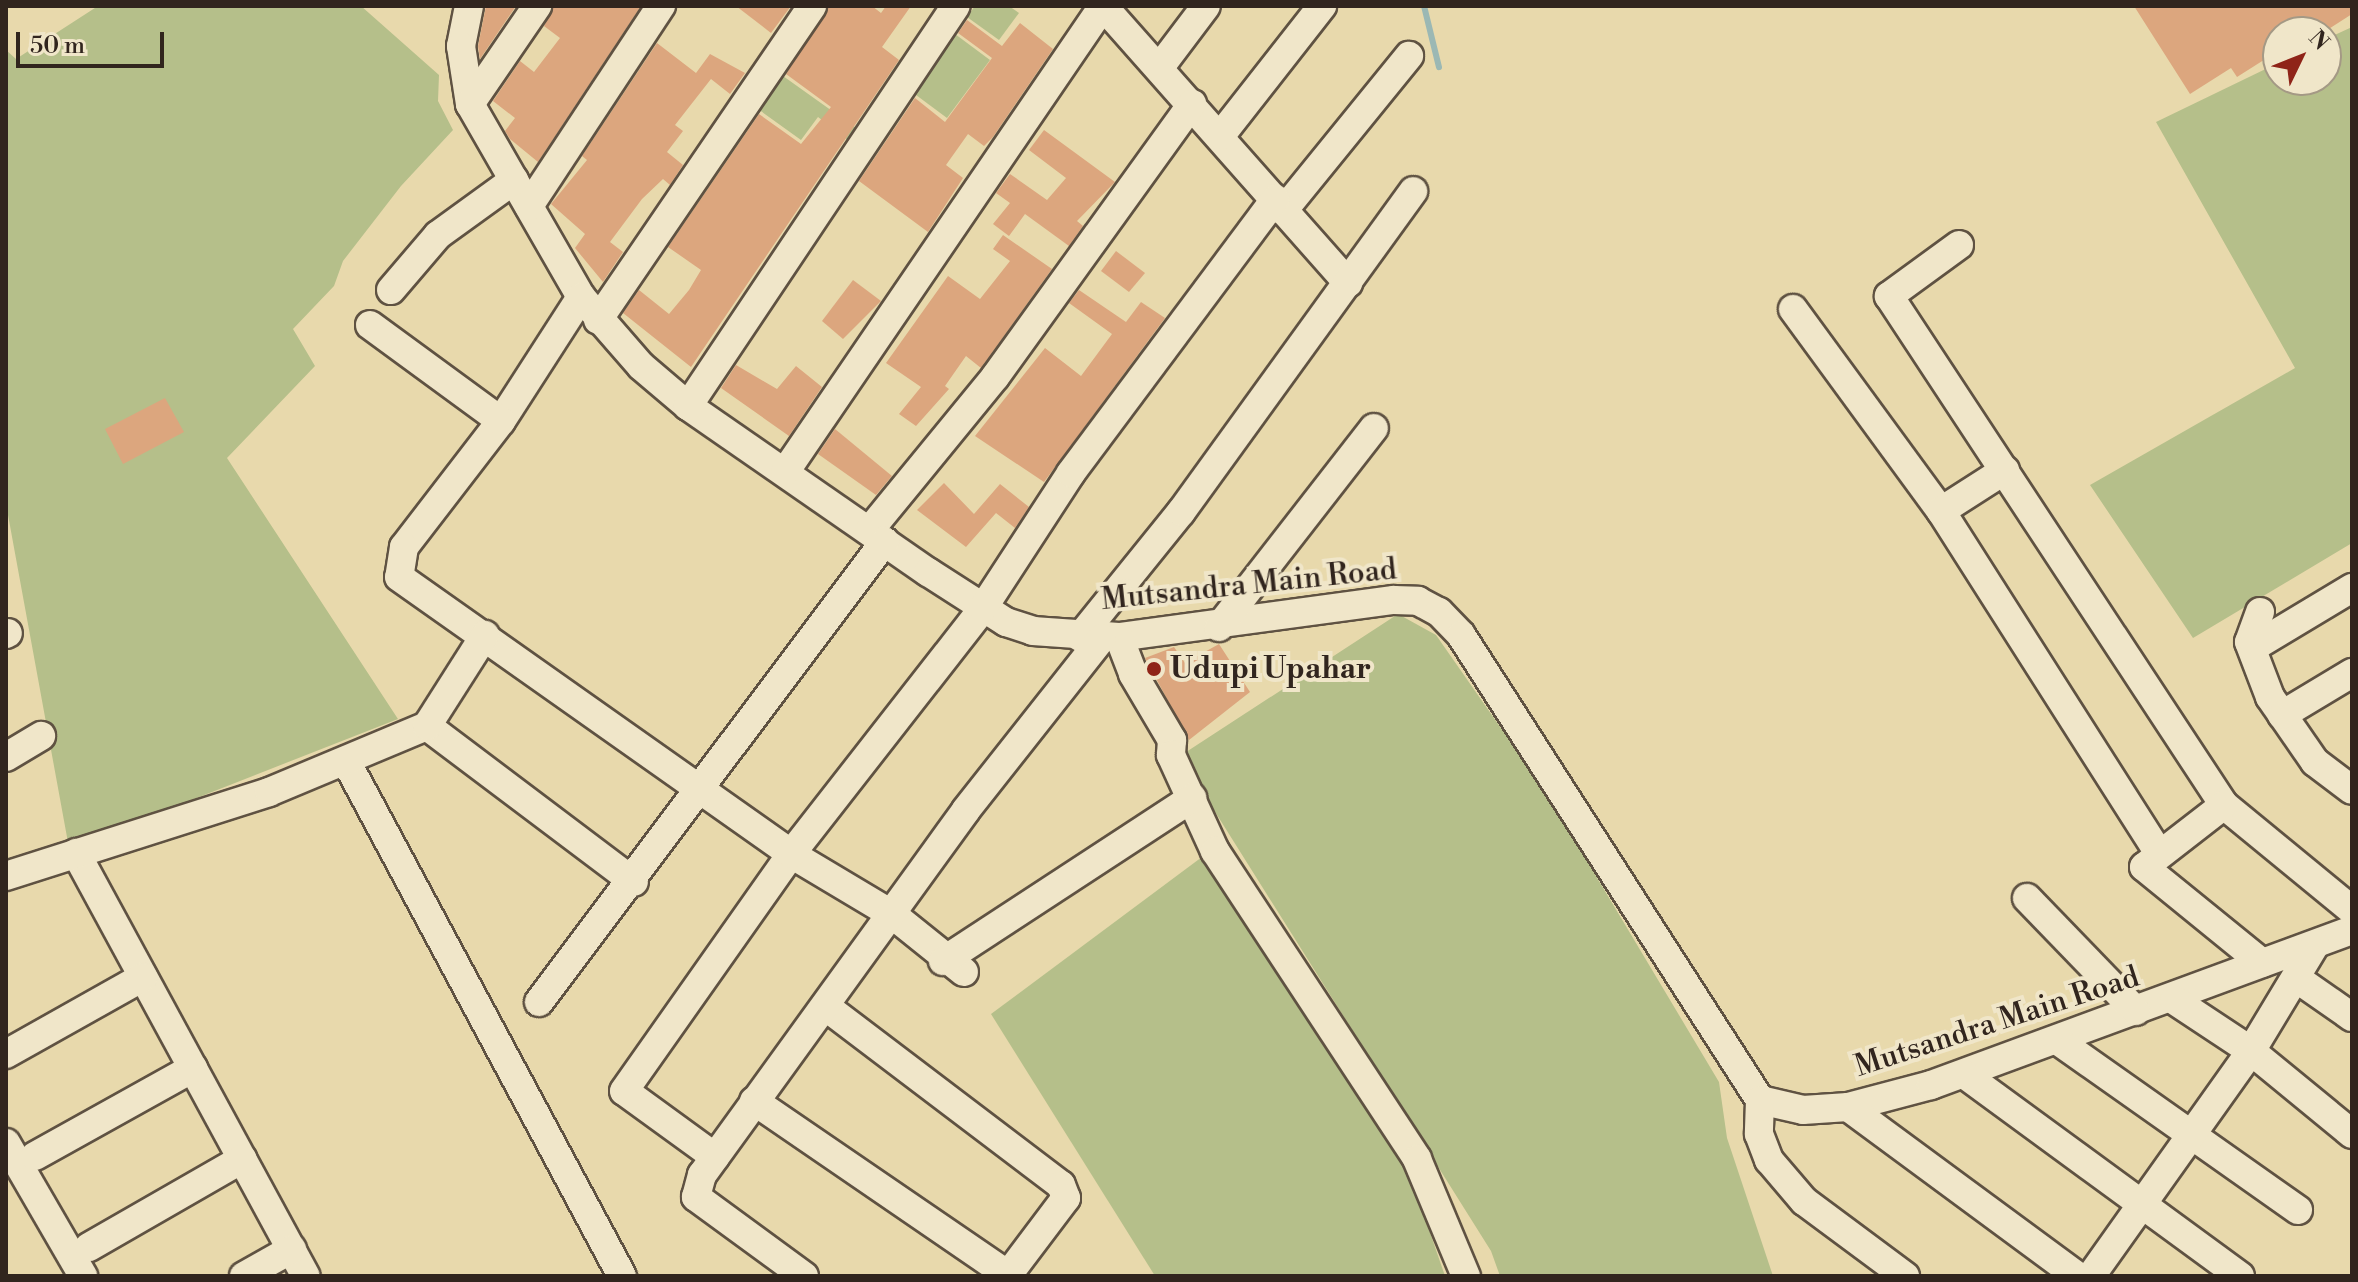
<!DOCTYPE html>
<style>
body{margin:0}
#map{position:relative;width:2358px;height:1282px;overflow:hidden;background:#e8d9ac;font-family:"Libre Bodoni",serif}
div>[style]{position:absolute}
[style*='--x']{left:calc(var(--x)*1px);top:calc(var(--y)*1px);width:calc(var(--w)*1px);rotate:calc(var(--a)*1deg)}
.green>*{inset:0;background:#b5bf8a}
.stream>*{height:6px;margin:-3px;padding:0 3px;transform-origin:3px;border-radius:3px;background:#9bb8b4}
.building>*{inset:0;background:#dca67e}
.roads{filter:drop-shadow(2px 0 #5f5242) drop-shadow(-2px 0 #5f5242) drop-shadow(0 2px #5f5242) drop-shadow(0 -2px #5f5242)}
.minor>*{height:28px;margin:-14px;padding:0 14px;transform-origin:14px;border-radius:14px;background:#f0e6c9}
.dots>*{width:22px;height:22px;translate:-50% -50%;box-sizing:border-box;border:4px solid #f0e6c9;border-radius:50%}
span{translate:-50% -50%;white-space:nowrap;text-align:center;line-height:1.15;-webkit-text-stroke:8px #f0e6c9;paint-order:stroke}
.street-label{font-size:30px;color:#31251e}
.poi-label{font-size:30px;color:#31251e;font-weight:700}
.left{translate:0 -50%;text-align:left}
.frame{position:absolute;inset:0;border:8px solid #31251e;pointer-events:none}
.north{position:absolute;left:2262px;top:16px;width:80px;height:80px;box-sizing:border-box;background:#f0e6c9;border:2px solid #a49985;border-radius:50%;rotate:47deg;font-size:22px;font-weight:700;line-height:32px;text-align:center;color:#31251e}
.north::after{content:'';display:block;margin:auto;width:28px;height:36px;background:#8f2418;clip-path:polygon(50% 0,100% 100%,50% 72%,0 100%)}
.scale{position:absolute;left:16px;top:32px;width:148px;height:36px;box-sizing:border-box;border:4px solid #31251e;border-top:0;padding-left:10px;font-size:24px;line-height:28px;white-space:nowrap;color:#31251e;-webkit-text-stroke:6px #f0e6c9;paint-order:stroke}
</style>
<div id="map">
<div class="green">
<div style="clip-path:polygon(98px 6px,361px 6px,439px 75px,438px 101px,453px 130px,401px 186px,343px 261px,334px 286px,293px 329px,315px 366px,227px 458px,398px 719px,69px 848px,6px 504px,6px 50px,16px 59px)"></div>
<div style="clip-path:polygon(975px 6px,1009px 6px,1019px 13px,999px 40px,967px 17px)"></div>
<div style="clip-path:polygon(2352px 27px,2352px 543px,2193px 638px,2090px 485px,2295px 368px,2156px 122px,2278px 63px,2278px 80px,2326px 80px,2326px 39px)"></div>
<div style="clip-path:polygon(955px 34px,990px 60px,947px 118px,912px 92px)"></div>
<div style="clip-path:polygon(783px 76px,856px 128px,849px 141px,818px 117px,801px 140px,758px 109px)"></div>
<div style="clip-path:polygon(1398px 614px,1436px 635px,1547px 794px,1719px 1082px,1727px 1138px,1773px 1276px,1500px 1276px,1491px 1251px,1180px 756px)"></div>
<div style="clip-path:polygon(1206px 854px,1405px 1160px,1445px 1276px,1155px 1276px,991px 1014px)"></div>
</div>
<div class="stream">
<div style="--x:1424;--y:6;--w:63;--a:76.2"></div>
</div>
<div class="building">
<div style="clip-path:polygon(486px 6px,516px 6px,480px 59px,478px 46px)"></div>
<div style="clip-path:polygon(554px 6px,641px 6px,538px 162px,510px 139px,505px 131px,515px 118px,493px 101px,520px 61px,534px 72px,560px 38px,544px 26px)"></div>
<div style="clip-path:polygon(736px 6px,791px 6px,771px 33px)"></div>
<div style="clip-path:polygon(829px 6px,872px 6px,881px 13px,886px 6px,911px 6px,882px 47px,899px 60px,691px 367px,623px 313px,639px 290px,669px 314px,689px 290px,701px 270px,668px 247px,759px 114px,801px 144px,831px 107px,786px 74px)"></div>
<div style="clip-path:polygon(2134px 6px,2352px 6px,2352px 14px,2324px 32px,2278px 32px,2278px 51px,2237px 77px,2231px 68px,2190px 94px)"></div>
<div style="clip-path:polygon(967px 20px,1002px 46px,1020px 23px,1053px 49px,993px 137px,984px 146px,968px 134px,946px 165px,963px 178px,928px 232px,859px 181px,915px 98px,945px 122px,992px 58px,958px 33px)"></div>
<div style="clip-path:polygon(657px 43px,696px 73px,710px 54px,745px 73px,730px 94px,711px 79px,675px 125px,683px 131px,667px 152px,683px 165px,670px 185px,663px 179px,642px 199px,610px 242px,623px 252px,603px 282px,575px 248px,585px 234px,551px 204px,587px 160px,582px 156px)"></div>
<div style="clip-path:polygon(1044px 130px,1115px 182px,1077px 221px,1083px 226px,1069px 246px,1025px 214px,1009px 236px,993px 224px,1010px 203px,996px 193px,1010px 174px,1047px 200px,1066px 178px,1029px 150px)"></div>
<div style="clip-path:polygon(1003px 235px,1052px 269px,981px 368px,966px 356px,945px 386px,949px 389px,916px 426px,899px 414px,921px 387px,886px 363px,948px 276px,980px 299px,1010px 261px,993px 249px)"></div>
<div style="clip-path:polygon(1116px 251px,1145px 273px,1129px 292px,1101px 271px)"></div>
<div style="clip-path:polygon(853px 280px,881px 301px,843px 339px,822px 321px)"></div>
<div style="clip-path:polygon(1079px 290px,1126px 322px,1141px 302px,1165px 318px,1044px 482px,975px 436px,1045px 348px,1081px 376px,1112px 334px,1069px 303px)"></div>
<div style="clip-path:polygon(736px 365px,777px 389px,796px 366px,822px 387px,789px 436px,721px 388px)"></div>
<div style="clip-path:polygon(165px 398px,184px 432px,123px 464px,105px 429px)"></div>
<div style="clip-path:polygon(835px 429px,892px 476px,876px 495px,818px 454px)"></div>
<div style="clip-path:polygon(944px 483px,974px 514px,1000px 484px,1029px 507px,1015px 528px,996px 513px,966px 547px,917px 510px)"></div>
<div style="clip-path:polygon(1219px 644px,1250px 692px,1189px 740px,1145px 658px,1174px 647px,1185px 663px)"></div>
</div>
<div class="roads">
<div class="minor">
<div style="--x:469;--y:6;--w:41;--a:101.3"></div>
<div style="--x:461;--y:46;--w:59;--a:81.2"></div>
<div style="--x:470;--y:104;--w:223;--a:60.1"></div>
<div style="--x:581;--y:297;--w:91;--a:49"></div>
<div style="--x:641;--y:366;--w:62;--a:40.4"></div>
<div style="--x:688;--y:406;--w:292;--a:34.7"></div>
<div style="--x:928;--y:572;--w:93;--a:32.7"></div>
<div style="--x:1006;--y:622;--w:28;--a:18"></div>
<div style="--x:1033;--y:631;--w:86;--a:4"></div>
<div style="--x:1119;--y:637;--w:277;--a:-7.7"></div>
<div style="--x:1394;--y:600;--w:24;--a:2"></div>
<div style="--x:1418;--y:601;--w:24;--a:28"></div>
<div style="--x:1439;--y:612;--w:32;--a:46"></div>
<div style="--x:1461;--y:635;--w:553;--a:57.26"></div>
<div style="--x:1760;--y:1100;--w:44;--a:13.1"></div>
<div style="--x:1803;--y:1110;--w:45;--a:-3.8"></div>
<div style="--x:1848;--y:1107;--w:86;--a:-14.8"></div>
<div style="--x:1931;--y:1085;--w:449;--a:-20.2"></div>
<div style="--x:1103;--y:6;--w:370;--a:48.5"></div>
<div style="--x:1160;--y:67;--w:76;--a:-53"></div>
<div style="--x:470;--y:104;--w:119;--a:-55.6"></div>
<div style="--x:1221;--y:135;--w:164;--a:-51.9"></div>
<div style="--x:529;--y:206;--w:240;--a:-56.6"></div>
<div style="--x:1283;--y:211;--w:200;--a:-50.9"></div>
<div style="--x:1959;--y:245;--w:87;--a:143.9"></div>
<div style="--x:1889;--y:296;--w:609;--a:56.65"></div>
<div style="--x:2224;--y:805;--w:166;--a:39.4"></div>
<div style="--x:391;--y:290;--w:72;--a:-49.5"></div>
<div style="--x:438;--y:235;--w:94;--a:-35.9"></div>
<div style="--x:581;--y:297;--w:148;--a:122.8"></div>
<div style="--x:501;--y:421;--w:159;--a:127.6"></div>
<div style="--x:404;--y:547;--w:30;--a:99"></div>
<div style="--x:399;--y:577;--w:480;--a:35.2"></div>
<div style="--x:791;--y:854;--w:119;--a:30.9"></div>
<div style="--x:893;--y:915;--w:91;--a:38.8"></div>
<div style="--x:1793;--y:309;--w:250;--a:53.8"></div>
<div style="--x:1941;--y:511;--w:406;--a:57.5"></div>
<div style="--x:598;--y:320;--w:380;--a:-55.7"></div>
<div style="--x:370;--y:325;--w:162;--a:36.2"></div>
<div style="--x:688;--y:406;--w:481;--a:-56.2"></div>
<div style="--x:785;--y:472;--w:564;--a:-55.69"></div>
<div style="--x:1941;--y:511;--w:76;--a:-32.6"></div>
<div style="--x:869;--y:531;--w:199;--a:-50.7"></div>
<div style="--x:995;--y:377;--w:337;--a:-54.2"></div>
<div style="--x:2260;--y:612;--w:32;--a:110"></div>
<div style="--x:2249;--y:642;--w:59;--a:69.1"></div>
<div style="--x:2270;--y:697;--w:79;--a:55.3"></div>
<div style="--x:2315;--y:762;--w:46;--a:37.1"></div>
<div style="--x:1219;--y:627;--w:252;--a:-52.1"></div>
<div style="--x:6;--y:634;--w:2;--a:-27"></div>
<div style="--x:1080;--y:637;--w:161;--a:-51.1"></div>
<div style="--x:1181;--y:512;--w:396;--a:-54.1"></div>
<div style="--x:1119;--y:637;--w:40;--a:69"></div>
<div style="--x:1133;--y:674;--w:77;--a:59.4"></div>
<div style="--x:1172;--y:740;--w:15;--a:94"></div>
<div style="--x:1171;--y:755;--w:106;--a:65.4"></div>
<div style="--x:1215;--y:851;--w:368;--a:56.7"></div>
<div style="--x:1417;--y:1159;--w:127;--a:67.3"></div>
<div style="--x:2252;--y:648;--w:117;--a:-31"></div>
<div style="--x:2282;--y:715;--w:82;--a:-31"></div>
<div style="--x:427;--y:726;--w:259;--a:37"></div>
<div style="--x:6;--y:757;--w:41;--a:-31"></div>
<div style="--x:346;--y:761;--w:584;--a:61.81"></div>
<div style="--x:2224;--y:805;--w:101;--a:142.2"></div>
<div style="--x:2144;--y:867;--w:152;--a:39.1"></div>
<div style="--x:76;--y:853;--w:481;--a:61.5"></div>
<div style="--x:6;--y:876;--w:276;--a:-17.7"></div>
<div style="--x:269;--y:792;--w:171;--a:-22.7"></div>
<div style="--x:427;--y:726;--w:108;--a:-57.5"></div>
<div style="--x:2027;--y:898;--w:157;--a:46"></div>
<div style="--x:943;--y:961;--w:298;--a:-33.2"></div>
<div style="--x:2296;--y:978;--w:68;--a:34.9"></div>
<div style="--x:2174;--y:1000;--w:92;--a:33.5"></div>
<div style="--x:2251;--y:1051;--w:131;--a:39.4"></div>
<div style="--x:539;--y:1002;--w:576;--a:-53.11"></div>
<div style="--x:825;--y:1006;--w:296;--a:37.2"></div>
<div style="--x:1061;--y:1185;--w:14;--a:69"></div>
<div style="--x:1066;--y:1198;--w:96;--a:127"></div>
<div style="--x:2057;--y:1040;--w:295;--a:35.2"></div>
<div style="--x:6;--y:1054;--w:157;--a:-29.3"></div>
<div style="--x:1964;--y:1074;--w:342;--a:36.2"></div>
<div style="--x:1760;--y:1100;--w:34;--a:92"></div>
<div style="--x:1759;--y:1134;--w:28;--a:69"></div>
<div style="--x:1769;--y:1160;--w:54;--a:49.5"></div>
<div style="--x:1804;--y:1201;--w:126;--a:36.6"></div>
<div style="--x:754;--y:1101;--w:310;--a:34.4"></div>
<div style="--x:1848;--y:1107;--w:285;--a:36.4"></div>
<div style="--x:6;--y:1143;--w:154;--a:59.9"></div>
<div style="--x:35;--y:1156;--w:181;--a:-29.1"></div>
<div style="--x:715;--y:1157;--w:112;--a:-144"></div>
<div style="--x:624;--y:1091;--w:290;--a:-54.8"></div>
<div style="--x:791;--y:854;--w:312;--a:-52"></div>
<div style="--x:983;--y:608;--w:161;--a:-56.9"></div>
<div style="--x:1071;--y:473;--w:342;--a:-53.3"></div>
<div style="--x:89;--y:1247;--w:177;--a:-29.9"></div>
<div style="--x:244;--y:1276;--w:55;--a:-29.4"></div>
<div style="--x:804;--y:1276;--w:134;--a:-143.8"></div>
<div style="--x:696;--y:1197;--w:23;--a:-75"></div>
<div style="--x:702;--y:1175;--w:450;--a:-54.1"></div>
<div style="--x:966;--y:810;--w:219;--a:-51.7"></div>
<div style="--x:2091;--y:1276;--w:276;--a:-54.6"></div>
<div style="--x:2251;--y:1051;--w:124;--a:-58.9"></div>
</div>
</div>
<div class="dots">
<div style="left:1154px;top:669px;background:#8f2418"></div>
</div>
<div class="street-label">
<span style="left:1249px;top:585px;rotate:-6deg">Mutsandra Main Road</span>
<span style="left:1997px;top:1022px;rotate:-18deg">Mutsandra Main Road</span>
</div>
<div class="poi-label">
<span class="left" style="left:1170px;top:669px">Udupi Upahar</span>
</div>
<div class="frame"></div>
<div class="north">N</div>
<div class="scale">50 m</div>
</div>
